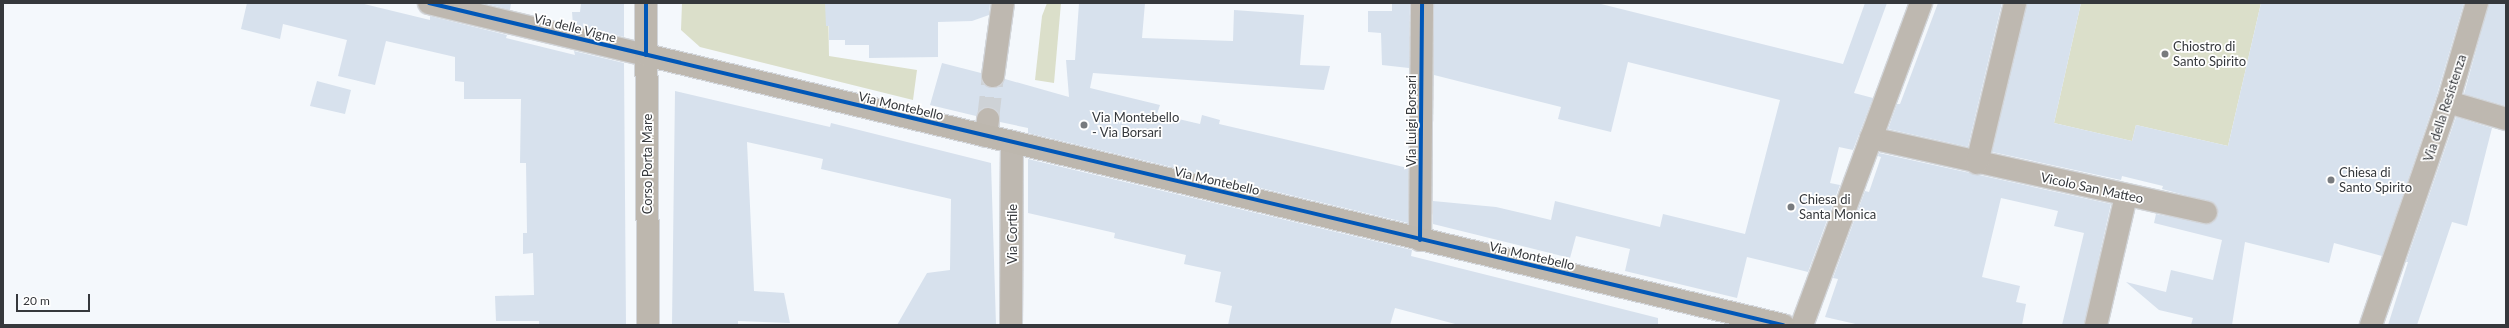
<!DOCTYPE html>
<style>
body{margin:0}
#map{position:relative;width:2509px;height:328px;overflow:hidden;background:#f4f8fc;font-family:Lato,sans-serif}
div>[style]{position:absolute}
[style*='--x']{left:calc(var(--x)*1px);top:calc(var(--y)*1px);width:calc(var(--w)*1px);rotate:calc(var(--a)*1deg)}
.green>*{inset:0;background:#dbdfca}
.building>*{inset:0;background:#d7e1ed}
.street-tunnel>*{height:22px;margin-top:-11px;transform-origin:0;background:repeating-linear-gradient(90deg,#ced2d6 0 22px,transparent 0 33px)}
.roads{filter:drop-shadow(1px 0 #d2d5d9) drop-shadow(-1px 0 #d2d5d9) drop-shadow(0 1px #d2d5d9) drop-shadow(0 -1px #d2d5d9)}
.street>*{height:22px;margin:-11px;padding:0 11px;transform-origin:11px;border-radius:11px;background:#beb8b0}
.secondary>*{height:22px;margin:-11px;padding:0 11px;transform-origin:11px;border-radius:11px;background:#bdb7ae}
.cycleway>*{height:4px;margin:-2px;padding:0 2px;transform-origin:2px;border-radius:2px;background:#0057b8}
.dots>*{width:11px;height:11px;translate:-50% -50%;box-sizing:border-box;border:2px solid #fff;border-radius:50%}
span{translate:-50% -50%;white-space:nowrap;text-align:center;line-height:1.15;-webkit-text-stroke:3.5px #fff;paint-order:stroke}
.street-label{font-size:13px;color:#35383c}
.poi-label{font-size:13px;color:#35383c}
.left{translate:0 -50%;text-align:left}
.frame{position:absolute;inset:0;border:4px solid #35383c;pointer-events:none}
.scale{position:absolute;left:16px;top:294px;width:74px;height:18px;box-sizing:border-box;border:2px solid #35383c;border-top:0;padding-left:5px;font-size:12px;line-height:14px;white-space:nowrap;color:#35383c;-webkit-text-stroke:3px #fff;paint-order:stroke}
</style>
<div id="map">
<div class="green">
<div style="clip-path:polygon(682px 3px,828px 3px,829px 56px,917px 70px,913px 100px,700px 47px,681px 30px)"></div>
<div style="clip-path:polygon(1047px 3px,1061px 3px,1054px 83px,1035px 80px,1042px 16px)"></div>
<div style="clip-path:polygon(2081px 3px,2261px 3px,2228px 146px,2136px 125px,2132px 141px,2054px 123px)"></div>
</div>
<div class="building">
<div style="clip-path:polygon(247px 3px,360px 3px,430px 20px,430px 16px,507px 35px,506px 38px,575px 55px,574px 51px,624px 63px,626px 325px,539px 325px,539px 321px,496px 321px,495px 296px,534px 295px,533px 253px,523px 254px,523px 233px,527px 233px,526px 163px,520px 163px,521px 99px,464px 99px,464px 82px,455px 81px,455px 57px,386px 41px,375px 85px,338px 76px,347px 40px,283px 24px,280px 39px,241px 29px)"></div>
<div style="clip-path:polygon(483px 3px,511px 3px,510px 10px)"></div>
<div style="clip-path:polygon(581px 3px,624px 3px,624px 37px,573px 25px,572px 12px,580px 12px)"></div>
<div style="clip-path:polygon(825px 3px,990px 3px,989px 15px,972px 21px,938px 22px,938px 57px,869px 58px,869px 45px,845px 45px,845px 40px,829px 40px,829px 26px,826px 26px)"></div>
<div style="clip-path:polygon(1079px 3px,1145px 3px,1142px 38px,1233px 41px,1234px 10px,1304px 15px,1300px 65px,1330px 66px,1324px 90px,1093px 73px,1090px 88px,1160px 105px,1157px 114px,1200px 124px,1202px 115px,1220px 120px,1219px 124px,1408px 168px,1408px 223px,1028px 133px,1028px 128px,1000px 122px,999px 114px,990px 107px,983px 108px,976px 116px,930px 105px,942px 63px,981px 73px,982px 81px,991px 88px,998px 87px,1005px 79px,1069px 97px,1066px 60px,1075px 60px)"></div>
<div style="clip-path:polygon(1392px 3px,1410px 3px,1409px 68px,1382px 65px,1381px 33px,1368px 32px,1368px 11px,1392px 11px)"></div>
<div style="clip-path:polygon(1434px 3px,1597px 3px,1843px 64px,1865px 3px,1887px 3px,1854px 93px,1873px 98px,1853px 150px,1839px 147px,1830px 183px,1840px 185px,1808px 272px,1747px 257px,1737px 298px,1625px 271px,1630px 249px,1576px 236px,1570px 258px,1433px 224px,1433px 201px,1496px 207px,1551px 220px,1555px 201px,1660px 227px,1663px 214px,1745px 234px,1780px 100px,1628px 62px,1611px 132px,1558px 119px,1561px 107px,1434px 75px)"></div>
<div style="clip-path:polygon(1938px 3px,2002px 3px,1968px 147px,1888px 129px,1897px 104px,1900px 104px)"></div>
<div style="clip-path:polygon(2027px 3px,2081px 3px,2054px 123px,2132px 141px,2136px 125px,2228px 146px,2261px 3px,2464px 3px,2436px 98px,2382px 256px,2334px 243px,2329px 263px,2245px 242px,2232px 325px,2191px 325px,2193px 318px,2159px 310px,2126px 282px,2166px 292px,2171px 270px,2213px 280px,2222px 240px,2154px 223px,2156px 214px,2210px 224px,2218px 214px,2214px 203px,2162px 189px,2163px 186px,2122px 176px,2121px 180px,1992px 152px)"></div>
<div style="clip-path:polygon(2489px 3px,2506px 3px,2506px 106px,2464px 94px)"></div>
<div style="clip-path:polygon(317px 81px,351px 90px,345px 114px,310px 106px)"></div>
<div style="clip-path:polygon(675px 91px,830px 127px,831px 123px,991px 163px,996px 325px,897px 325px,927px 273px,950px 270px,951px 199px,821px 169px,823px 159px,747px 142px,754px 291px,784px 293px,790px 323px,738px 321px,738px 325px,672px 325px)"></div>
<div style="clip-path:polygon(2456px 117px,2492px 128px,2467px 226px,2452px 222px,2417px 325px,2388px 325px,2408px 262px,2406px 262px)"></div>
<div style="clip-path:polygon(1879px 153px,2111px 204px,2084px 325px,2062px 325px,2084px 233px,2054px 226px,2058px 211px,2001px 198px,1982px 277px,2020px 286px,2016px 302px,2026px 304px,2022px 325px,1860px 325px,1825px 317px,1838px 279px,1833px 278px,1865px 191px,1869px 192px,1881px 157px,1878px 156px)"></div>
<div style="clip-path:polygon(1028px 159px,1412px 250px,1411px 256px,1658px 318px,1658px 325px,1459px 325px,1395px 308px,1390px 325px,1228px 325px,1232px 306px,1215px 302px,1221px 272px,1184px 264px,1186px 255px,1114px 238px,1115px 233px,1028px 213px)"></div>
</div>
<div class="street-tunnel">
<div style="--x:988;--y:119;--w:43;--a:-83.4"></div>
</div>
<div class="roads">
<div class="street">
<div style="--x:429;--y:3;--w:223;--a:13.5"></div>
<div style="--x:993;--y:76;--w:74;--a:-82.2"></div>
<div style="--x:2448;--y:102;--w:60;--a:16.3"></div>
<div style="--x:986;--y:136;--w:17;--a:-83"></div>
<div style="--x:1871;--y:138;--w:343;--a:12.5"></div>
<div style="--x:1977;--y:163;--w:164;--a:-76.6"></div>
<div style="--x:1420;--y:240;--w:237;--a:-89.5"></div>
<div style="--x:1011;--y:325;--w:183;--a:-89.7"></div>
<div style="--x:1802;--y:325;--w:343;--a:-69.7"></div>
<div style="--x:2096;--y:325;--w:132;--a:-76.9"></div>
<div style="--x:2371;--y:325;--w:236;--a:-71"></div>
<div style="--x:2448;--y:102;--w:103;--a:-73.7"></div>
</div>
<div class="secondary">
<div style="--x:646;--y:3;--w:322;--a:89.6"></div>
<div style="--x:646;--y:55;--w:1169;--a:13.36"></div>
</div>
</div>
<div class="cycleway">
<div style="--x:429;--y:3;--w:1392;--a:13.38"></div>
<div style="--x:646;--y:55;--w:52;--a:-90"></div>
<div style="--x:1420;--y:240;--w:237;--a:-89.5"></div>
</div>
<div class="dots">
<div style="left:2165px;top:54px;background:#787b7f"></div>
<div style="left:1084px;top:125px;background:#787b7f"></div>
<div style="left:2331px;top:180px;background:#787b7f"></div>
<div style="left:1791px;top:207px;background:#787b7f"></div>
</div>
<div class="street-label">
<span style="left:575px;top:28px;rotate:14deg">Via delle Vigne</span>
<span style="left:901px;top:106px;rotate:13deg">Via Montebello</span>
<span style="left:2445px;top:108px;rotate:-72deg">Via della Resistenza</span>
<span style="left:1411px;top:121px;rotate:-90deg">Via Luigi Borsari</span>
<span style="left:647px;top:164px;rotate:-90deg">Corso Porta Mare</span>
<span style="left:1217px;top:181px;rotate:13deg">Via Montebello</span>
<span style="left:2092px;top:188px;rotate:12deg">Vicolo San Matteo</span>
<span style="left:1012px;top:234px;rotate:-90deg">Via Cortile</span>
<span style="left:1532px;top:256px;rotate:13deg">Via Montebello</span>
</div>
<div class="poi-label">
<span class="left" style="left:2173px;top:54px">Chiostro di<br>Santo Spirito</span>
<span class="left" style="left:1092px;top:125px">Via Montebello<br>- Via Borsari</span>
<span class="left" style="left:2339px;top:180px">Chiesa di<br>Santo Spirito</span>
<span class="left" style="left:1799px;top:207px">Chiesa di<br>Santa Monica</span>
</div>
<div class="frame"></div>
<div class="scale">20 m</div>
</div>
